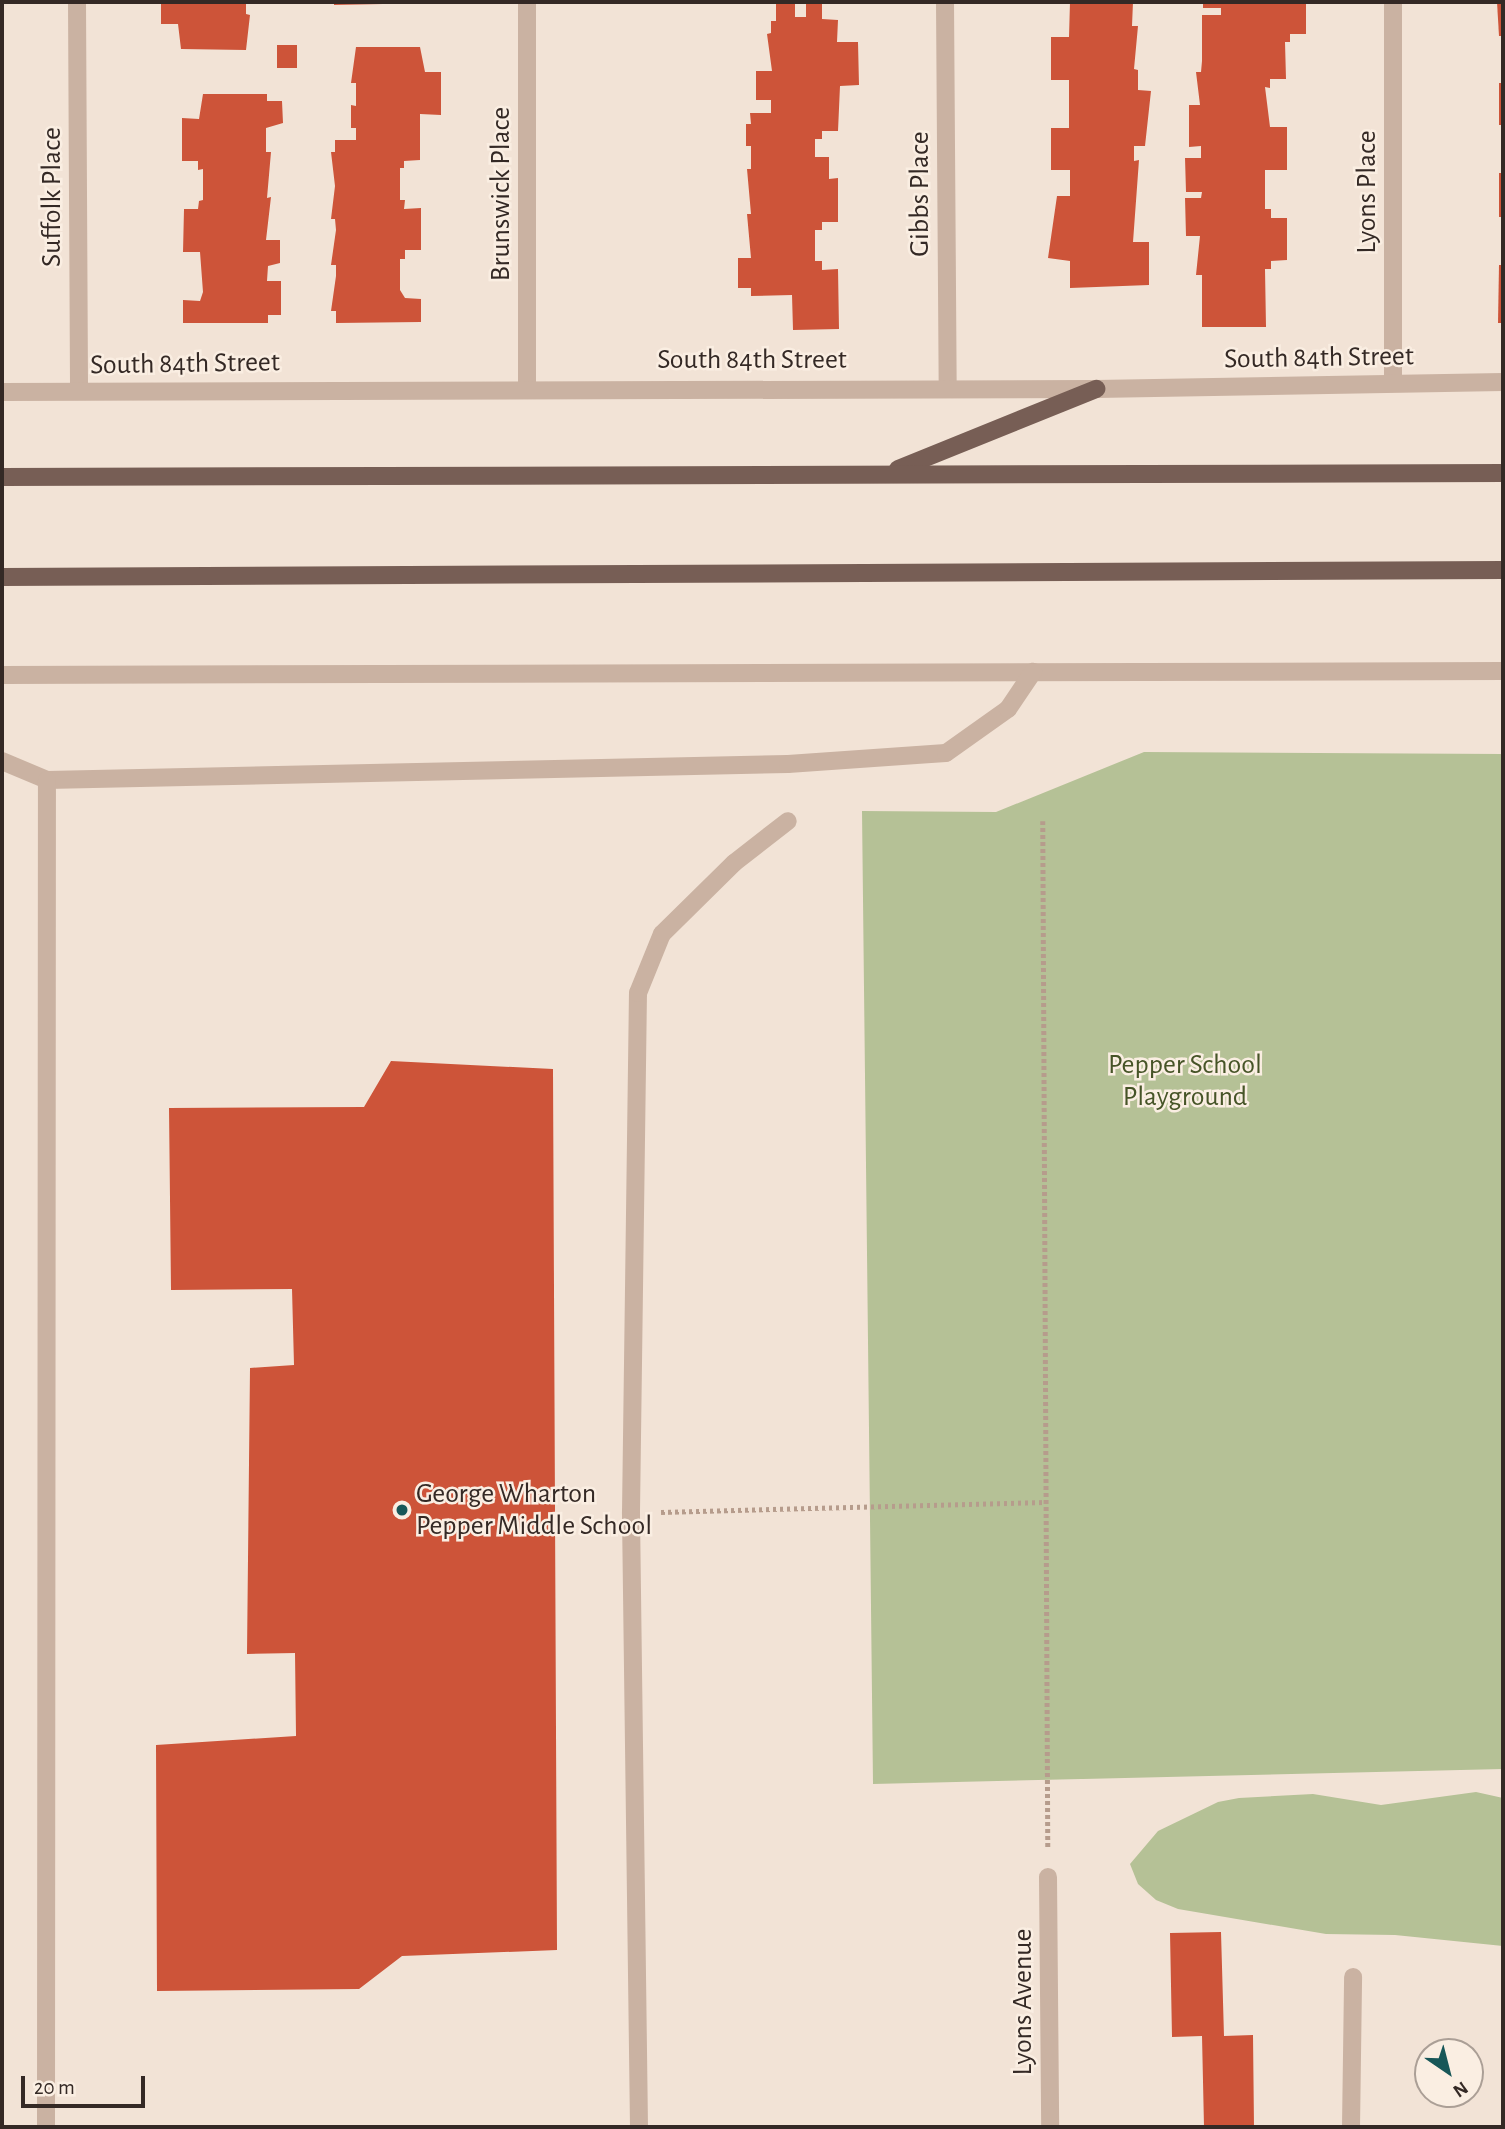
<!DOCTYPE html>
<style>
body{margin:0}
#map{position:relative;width:1505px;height:2129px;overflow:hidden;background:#f2e3d6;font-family:"Alegreya Sans",sans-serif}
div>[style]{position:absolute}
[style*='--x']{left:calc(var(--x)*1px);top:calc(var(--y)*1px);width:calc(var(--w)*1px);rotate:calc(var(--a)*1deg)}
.green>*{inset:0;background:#b5c196}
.building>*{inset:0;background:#cd5439}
.path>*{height:4.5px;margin-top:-2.25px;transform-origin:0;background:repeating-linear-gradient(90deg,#b69c8c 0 3.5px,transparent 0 7px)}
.minor>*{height:18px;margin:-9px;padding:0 9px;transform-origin:9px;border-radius:9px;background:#cab2a2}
.major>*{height:18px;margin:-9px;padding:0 9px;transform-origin:9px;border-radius:9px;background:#775e55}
.dots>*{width:19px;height:19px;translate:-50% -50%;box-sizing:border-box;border:4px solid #faeee2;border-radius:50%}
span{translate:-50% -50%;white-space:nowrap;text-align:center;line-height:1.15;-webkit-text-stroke:5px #faeee2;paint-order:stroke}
.street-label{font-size:28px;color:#342925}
.park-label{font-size:28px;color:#465427}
.poi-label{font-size:28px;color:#342925}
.left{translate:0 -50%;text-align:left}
.frame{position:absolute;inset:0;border:4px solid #342925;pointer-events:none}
.north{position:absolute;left:1414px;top:2038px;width:70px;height:70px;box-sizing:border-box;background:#faeee2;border:2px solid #ab9f96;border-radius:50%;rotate:145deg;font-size:19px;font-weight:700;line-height:28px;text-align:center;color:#342925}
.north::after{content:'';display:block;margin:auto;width:24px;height:32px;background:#185758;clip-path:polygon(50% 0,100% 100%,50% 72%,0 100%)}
.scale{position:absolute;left:21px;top:2076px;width:124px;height:32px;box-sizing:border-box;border:4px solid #342925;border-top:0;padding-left:9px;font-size:21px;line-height:24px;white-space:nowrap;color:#342925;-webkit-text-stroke:5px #faeee2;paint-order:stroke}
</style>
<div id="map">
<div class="green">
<div style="clip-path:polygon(1144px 752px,1503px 754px,1503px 1769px,873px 1784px,862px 811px,996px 812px)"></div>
<div style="clip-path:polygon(1476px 1792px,1503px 1798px,1503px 1946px,1395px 1935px,1326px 1934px,1178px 1909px,1156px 1900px,1138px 1884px,1130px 1864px,1158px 1831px,1218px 1802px,1239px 1798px,1313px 1794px,1381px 1805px)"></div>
</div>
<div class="building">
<div style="clip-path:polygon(161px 2px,246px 2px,246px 14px,250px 15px,246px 50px,181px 49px,178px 24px,161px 24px)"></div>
<div style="clip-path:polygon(334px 2px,383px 2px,383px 4px,334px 5px)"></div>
<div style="clip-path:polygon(776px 2px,795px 2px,795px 17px,806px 17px,806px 3px,822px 4px,822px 19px,838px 20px,837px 42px,858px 42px,859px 85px,840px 86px,838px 131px,822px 131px,822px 139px,815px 139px,815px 157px,829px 157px,829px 179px,838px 178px,838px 222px,822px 222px,822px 230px,815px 230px,815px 261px,822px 261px,822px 270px,838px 269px,839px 329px,793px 330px,792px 295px,751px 296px,751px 288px,738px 288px,738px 258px,751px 258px,747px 214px,751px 214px,747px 169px,751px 169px,751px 146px,746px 146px,746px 124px,751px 124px,750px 113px,771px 113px,771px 100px,756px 100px,756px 71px,772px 71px,767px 34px,771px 33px,771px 21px,776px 21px)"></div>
<div style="clip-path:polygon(1070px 2px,1133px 2px,1132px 26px,1138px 26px,1134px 69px,1138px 70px,1138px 90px,1151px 91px,1145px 146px,1134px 146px,1134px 161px,1139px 160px,1133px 242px,1149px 242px,1149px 285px,1070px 288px,1070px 261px,1048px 258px,1057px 196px,1070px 196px,1070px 170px,1051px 170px,1051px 128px,1069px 128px,1069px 80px,1051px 80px,1051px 37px,1069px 37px)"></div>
<div style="clip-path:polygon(1203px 2px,1306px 2px,1306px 34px,1290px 34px,1290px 42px,1285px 42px,1286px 79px,1270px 79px,1270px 88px,1265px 87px,1270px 127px,1287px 127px,1287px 170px,1265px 170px,1265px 209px,1271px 209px,1271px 218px,1287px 218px,1287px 260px,1271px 261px,1271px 269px,1265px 269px,1266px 327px,1202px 327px,1202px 275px,1196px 275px,1200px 236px,1186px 236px,1185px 198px,1201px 198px,1202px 192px,1186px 192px,1185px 158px,1201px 158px,1201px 146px,1189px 147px,1189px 105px,1200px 105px,1196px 72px,1201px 72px,1202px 61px,1202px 15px,1221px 15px,1221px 8px,1203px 8px)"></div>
<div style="clip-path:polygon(1497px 2px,1503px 2px,1503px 36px,1499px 36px)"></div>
<div style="clip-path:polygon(277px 45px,297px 45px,297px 68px,277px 68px)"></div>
<div style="clip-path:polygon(356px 47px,420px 47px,425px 72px,441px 72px,441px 115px,420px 114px,420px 160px,404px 161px,404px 168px,400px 168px,400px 200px,405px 200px,404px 209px,421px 208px,421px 250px,405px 250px,405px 259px,400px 259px,400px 290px,405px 298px,421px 299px,421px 322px,336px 323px,336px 311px,331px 311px,336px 276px,336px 265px,331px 265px,336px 230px,335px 219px,331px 219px,335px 186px,331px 152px,335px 152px,335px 140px,356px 140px,356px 128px,351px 128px,351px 105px,356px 106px,356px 83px,351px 83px)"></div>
<div style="clip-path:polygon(1499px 83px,1503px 83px,1503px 125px,1499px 125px)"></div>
<div style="clip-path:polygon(203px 94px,267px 94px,267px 101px,282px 101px,283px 123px,266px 128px,266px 152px,271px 152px,267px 198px,271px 197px,266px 240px,280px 240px,280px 263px,268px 266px,267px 281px,281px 281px,281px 315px,268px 315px,268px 323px,183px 323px,183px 300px,200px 301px,203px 292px,200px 252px,183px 252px,184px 209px,198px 209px,199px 201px,203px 200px,203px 169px,198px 170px,198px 161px,182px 161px,182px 118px,199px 119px)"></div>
<div style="clip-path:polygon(1499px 173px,1503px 173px,1503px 217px,1499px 217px)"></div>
<div style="clip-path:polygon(1499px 265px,1503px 265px,1503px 323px,1498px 323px)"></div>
<div style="clip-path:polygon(391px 1061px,553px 1069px,557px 1950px,402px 1956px,359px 1989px,157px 1991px,156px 1745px,296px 1736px,295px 1653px,247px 1654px,250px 1368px,294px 1365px,292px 1289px,171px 1290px,169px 1108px,364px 1107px)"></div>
<div style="clip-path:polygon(1221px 1932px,1224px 2036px,1253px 2035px,1254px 2127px,1204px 2127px,1202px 2036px,1172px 2037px,1170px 1933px)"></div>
</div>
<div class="path">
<div style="--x:1043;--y:821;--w:1027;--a:89.72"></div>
<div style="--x:661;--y:1512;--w:385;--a:-1.5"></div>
</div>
<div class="minor">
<div style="--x:77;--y:2;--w:389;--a:89.7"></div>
<div style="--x:945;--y:2;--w:384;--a:89.6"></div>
<div style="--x:1393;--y:382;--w:380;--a:-90"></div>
<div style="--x:527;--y:387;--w:385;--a:-90"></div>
<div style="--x:2;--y:392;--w:1094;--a:-0.16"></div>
<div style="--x:1096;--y:389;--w:407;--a:-1"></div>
<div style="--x:2;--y:675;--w:1501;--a:-0.15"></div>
<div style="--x:2;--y:761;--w:49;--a:22.9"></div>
<div style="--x:47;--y:780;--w:741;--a:-1.24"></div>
<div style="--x:788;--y:764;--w:158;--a:-4"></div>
<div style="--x:946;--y:753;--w:76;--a:-35.4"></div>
<div style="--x:1008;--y:709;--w:45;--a:-56"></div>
<div style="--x:1048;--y:1877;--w:250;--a:89.5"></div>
<div style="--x:46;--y:2127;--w:1347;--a:-89.96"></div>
<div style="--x:639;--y:2127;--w:615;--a:-90.75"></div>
<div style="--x:631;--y:1512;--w:519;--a:-89.23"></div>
<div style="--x:638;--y:993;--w:64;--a:-67.9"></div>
<div style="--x:662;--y:934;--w:101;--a:-44.6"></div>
<div style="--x:734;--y:863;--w:68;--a:-37.9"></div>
<div style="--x:1351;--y:2127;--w:150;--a:-89.2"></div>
</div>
<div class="major">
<div style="--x:898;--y:469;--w:214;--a:-22"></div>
<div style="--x:2;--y:477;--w:1501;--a:-0.15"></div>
<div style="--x:2;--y:577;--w:1501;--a:-0.27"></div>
</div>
<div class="dots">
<div style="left:402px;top:1510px;background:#185758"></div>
</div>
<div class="street-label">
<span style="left:1367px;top:192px;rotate:-90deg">Lyons Place</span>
<span style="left:501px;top:194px;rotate:-90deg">Brunswick Place</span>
<span style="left:920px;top:194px;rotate:-90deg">Gibbs Place</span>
<span style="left:52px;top:197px;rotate:-90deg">Suffolk Place</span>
<span style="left:1319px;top:358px;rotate:-1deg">South 84th Street</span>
<span style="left:752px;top:360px">South 84th Street</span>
<span style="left:185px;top:364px;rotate:-1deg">South 84th Street</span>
<span style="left:1023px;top:2002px;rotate:-90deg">Lyons Avenue</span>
</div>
<div class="park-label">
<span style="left:1185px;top:1081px">Pepper School<br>Playground</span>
</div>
<div class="poi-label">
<span class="left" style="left:416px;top:1510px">George Wharton<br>Pepper Middle School</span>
</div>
<div class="frame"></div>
<div class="north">N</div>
<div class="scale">20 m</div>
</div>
